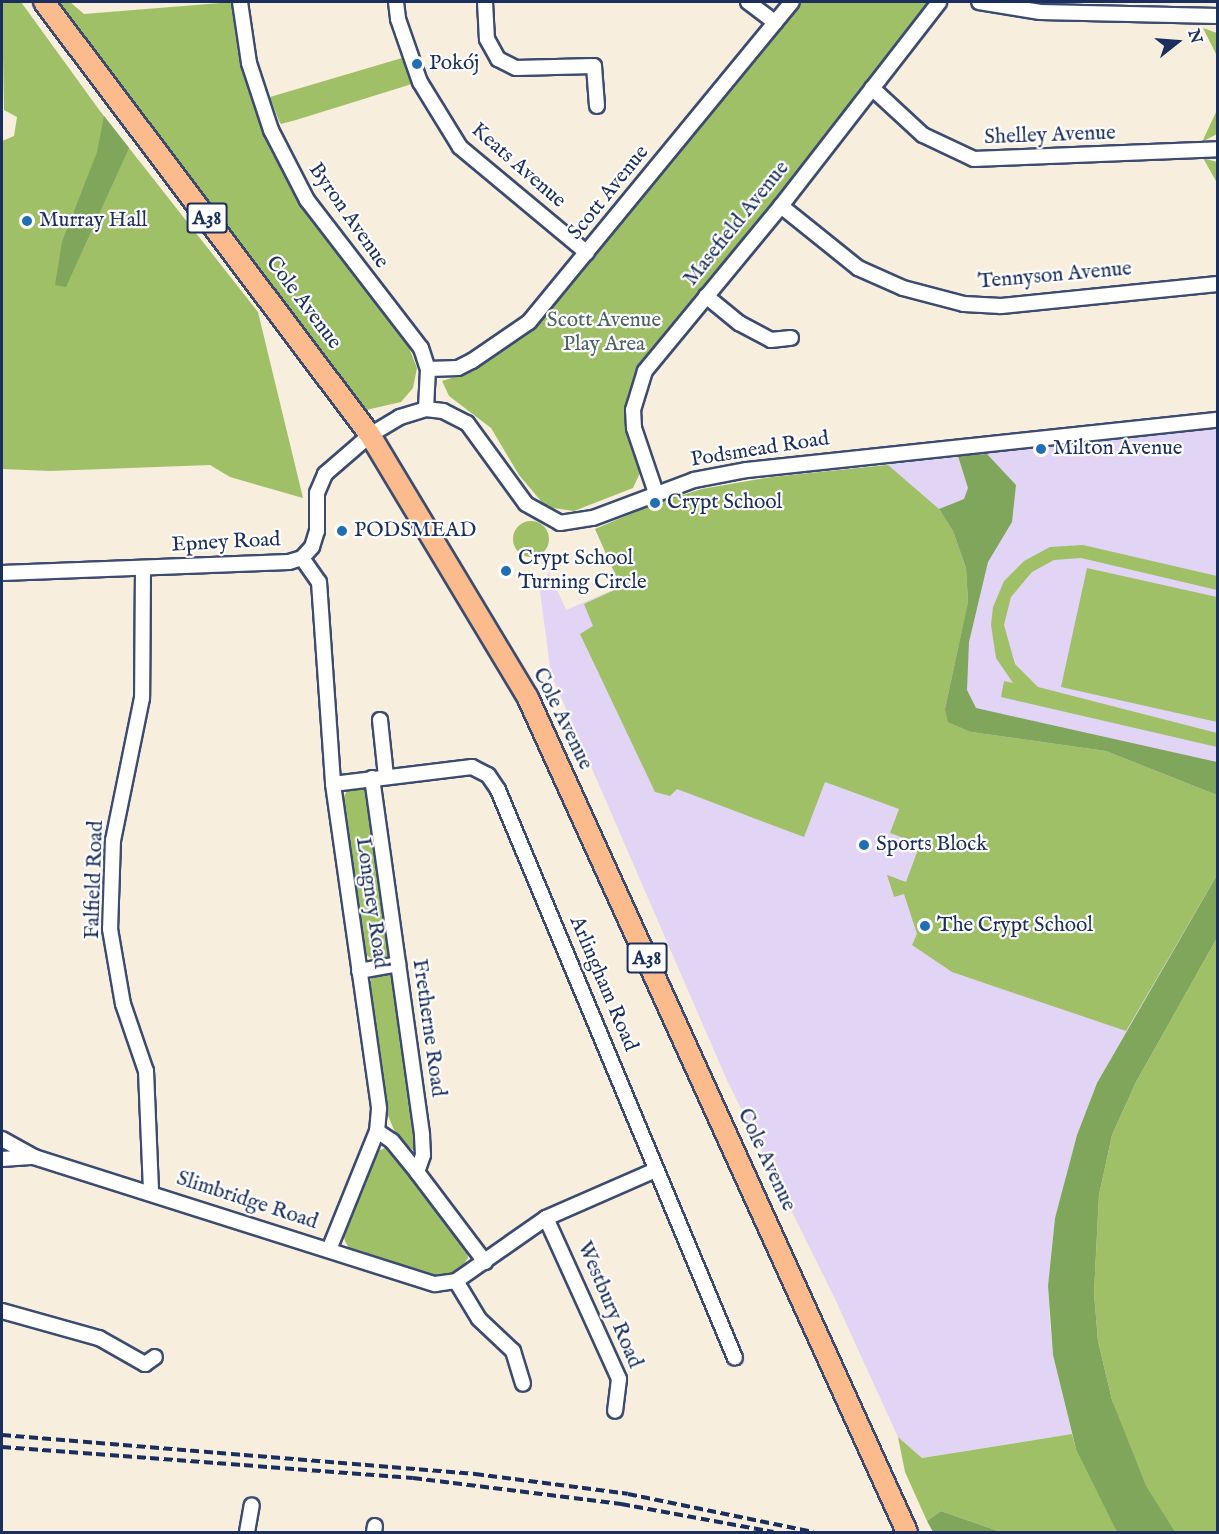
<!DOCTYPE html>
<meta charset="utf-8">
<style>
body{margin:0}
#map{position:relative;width:1219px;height:1534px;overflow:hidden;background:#f7eedd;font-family:"IM FELL English",serif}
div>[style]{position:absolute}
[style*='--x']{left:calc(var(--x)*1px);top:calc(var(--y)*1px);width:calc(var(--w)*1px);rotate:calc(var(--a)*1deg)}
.built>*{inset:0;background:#e1d4f4}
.green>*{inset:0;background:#a0c068}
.round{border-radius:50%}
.forest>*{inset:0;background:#80a65c}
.roads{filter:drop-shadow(2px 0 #3c4c71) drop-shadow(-2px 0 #3c4c71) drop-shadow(0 2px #3c4c71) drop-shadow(0 -2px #3c4c71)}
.minor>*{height:14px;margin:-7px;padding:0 7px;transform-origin:7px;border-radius:7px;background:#fff}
.highway>*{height:20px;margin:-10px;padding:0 10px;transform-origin:10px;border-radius:10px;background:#fbbb8c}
.rail>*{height:4px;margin-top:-2px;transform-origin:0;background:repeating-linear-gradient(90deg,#1b2f5e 0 9px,transparent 0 13.5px)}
.dots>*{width:16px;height:16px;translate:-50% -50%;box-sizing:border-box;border:3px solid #fff;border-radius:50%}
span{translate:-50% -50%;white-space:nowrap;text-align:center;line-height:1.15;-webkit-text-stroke:4.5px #fff;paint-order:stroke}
.shield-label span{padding:2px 4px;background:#fff;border:2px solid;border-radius:4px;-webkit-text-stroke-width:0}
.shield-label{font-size:20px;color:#1b2f5e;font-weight:700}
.poi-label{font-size:21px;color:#1b2f5e}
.left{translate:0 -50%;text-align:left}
.street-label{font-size:21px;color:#1b2f5e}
.park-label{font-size:21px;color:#4a6262}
.frame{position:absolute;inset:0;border:3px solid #1b2f5e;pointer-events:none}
.north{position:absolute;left:1147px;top:12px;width:60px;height:60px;-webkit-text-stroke:4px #fff;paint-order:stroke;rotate:73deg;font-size:16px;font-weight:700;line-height:24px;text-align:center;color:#1b2f5e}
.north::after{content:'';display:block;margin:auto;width:21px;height:27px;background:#1b2f5e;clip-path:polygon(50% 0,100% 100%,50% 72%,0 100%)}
</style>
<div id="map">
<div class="built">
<div style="clip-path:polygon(1217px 429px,1217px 875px,1097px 1083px,1077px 1135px,1055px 1218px,1048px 1286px,1050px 1323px,1053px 1355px,1072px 1434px,922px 1458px,898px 1437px,835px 1299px,726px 1078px,551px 674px,540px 591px,549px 572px,566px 610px,620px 587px,595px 529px,654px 504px,702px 489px,772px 477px)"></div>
</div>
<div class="green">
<div style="clip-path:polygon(2px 2px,21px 2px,100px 111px,258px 312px,303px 498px,230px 477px,210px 465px,50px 471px,2px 469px,2px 141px,14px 136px,17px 117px,4px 110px)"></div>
<div style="clip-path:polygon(55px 2px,70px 2px,84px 14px,233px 2px,245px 76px,271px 151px,300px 201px,408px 345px,417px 368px,413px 388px,401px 402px,366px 410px,349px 390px)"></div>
<div style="clip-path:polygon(802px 2px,929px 2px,905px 39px,637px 371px,627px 413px,640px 473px,633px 488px,574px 511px,546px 507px,519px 475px,491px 428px,449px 396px,442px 381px,473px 371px,533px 327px)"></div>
<div style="clip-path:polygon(1203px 28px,1217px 33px,1217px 56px)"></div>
<div style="clip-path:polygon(402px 58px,412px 84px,296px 120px,281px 124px,279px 121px,270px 97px)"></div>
<div style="clip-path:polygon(1217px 110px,1217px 134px,1202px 142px)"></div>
<div style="clip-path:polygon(1203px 158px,1217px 162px,1217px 183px,1212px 174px)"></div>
<div style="clip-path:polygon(888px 465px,939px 509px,953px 531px,966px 568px,968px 603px,945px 709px,971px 732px,1106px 751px,1217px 795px,1217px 875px,1126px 1031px,952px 972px,912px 945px,917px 934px,904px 894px,894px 897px,887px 875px,906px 882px,920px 844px,890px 833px,899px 809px,825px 782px,804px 837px,677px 789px,670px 796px,655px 792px,580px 634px,593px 626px,584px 604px,621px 587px,595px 529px,654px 504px,702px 489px,772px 477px)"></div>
<div class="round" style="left:513px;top:521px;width:36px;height:36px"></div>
<div style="clip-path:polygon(1083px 545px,1217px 576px,1217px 590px,1081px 558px,1054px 560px,1032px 572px,1011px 597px,1004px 625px,1015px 664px,1038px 687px,1217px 733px,1217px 747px,1001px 697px,1004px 681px,1013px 683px,996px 658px,991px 625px,993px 607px,1004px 581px,1024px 561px,1050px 547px)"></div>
<div style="clip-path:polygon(1087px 568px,1217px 597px,1217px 722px,1061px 687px)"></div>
<div style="clip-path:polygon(363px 786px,367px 791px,390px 951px,389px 959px,384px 961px,375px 961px,362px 952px,341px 801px,349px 788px)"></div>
<div style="clip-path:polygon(1217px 938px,1217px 1532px,1001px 1532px,941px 1511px,927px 1521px,905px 1472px,898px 1437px,922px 1458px,1072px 1434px,1076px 1449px,1127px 1443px,1112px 1400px,1098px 1341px,1094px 1293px,1099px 1195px,1112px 1135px,1136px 1082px)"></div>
<div style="clip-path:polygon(387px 972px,395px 979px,418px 1145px,413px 1150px,397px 1137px,384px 1106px,367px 987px,373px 976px)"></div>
<div style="clip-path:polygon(387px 1147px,392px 1148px,466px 1244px,468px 1258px,460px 1270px,446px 1278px,350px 1250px,345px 1241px,343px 1232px,376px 1152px)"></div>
</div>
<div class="forest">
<div style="clip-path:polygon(104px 116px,129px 148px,66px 287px,55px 285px,62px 242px,97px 152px)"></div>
<div style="clip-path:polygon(987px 454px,1016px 485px,1012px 522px,988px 562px,969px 642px,967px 690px,976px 708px,1217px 762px,1217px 795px,1106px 751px,971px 732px,948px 722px,945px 709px,968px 602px,966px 568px,953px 531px,939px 509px,964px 499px,968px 488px,958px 456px)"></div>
<div style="clip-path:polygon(1217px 875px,1217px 938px,1136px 1082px,1112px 1135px,1099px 1195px,1094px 1293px,1098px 1341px,1112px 1400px,1146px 1486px,1175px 1532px,1117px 1532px,1076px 1449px,1053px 1355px,1048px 1286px,1055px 1218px,1077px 1135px,1097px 1083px)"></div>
<div style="clip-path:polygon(941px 1511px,1001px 1532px,933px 1532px,927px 1521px)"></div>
</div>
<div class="roads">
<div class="minor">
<div style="--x:240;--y:2;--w:62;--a:81.6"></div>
<div style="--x:249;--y:63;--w:71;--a:71.8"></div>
<div style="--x:271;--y:130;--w:79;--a:62.8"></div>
<div style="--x:307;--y:200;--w:187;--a:52.4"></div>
<div style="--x:421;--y:348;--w:22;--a:72"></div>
<div style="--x:428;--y:369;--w:40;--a:92.9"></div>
<div style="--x:396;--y:2;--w:17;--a:83"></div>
<div style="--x:398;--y:19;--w:67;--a:70.8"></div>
<div style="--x:420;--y:82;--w:76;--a:58.4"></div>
<div style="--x:460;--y:147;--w:165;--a:39.8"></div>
<div style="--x:485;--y:2;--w:37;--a:87"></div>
<div style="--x:487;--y:39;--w:23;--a:61"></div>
<div style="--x:498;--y:59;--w:20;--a:27"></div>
<div style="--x:516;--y:68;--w:78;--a:-1.5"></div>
<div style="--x:594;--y:66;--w:40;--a:85.7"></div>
<div style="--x:748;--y:2;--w:34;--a:37"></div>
<div style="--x:979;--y:2;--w:62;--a:9.3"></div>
<div style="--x:1040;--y:12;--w:178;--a:1.3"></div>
<div style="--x:872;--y:88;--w:69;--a:42.7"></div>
<div style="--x:923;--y:135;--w:56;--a:25.2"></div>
<div style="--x:974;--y:159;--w:244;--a:-2.3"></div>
<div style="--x:781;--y:206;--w:99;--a:38.8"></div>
<div style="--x:858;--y:268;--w:49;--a:24"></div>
<div style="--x:903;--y:288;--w:63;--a:14.7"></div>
<div style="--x:964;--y:304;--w:37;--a:3"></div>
<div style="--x:1001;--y:306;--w:218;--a:-5.8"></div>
<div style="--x:706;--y:296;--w:43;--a:39.3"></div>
<div style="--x:739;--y:323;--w:36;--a:28"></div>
<div style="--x:771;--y:340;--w:20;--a:-6"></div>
<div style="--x:428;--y:369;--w:30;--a:-2"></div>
<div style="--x:458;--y:368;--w:16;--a:-27"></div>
<div style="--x:472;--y:361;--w:69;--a:-34.4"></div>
<div style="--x:529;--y:322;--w:414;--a:-50.6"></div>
<div style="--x:656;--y:493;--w:69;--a:-108.7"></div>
<div style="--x:634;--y:428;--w:18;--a:-93"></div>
<div style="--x:633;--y:410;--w:41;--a:-72.9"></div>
<div style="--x:645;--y:371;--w:214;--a:-50.5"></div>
<div style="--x:781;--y:206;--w:258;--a:-52.2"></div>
<div style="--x:302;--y:558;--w:29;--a:55"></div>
<div style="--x:319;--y:582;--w:202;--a:86"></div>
<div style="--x:333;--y:784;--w:328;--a:81.9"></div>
<div style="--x:379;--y:1109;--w:22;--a:95"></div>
<div style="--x:377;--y:1131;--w:128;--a:112"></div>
<div style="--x:143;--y:568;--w:130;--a:90.4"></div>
<div style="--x:142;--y:698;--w:145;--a:101.5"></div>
<div style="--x:113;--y:840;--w:89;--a:91.9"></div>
<div style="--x:110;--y:929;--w:76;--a:80.2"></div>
<div style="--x:123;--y:1004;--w:71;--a:71.1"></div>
<div style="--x:146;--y:1071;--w:121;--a:87.6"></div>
<div style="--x:2;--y:573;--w:287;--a:-2.2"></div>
<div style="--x:289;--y:562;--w:14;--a:-17"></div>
<div style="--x:302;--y:558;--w:15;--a:-48"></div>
<div style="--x:312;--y:547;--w:17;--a:-73"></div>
<div style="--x:317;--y:531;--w:38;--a:-90"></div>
<div style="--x:317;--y:493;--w:21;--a:-67"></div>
<div style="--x:325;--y:474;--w:60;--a:-40.9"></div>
<div style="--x:370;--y:435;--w:35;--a:-31"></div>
<div style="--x:400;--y:417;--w:27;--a:-17"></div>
<div style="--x:426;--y:409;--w:17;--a:7"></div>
<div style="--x:443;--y:411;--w:27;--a:27"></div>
<div style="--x:467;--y:423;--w:100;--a:53.9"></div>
<div style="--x:526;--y:504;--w:39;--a:29"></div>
<div style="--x:560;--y:523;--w:33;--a:-9"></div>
<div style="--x:593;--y:518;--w:108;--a:-20.6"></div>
<div style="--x:694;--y:480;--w:54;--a:-10.7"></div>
<div style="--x:747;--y:470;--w:474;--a:-6.1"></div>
<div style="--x:380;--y:720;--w:56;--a:83.9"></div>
<div style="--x:372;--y:778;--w:361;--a:82"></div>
<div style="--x:422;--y:1136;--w:19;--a:87"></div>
<div style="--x:423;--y:1155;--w:18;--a:109"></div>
<div style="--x:417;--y:1172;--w:113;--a:52.9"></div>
<div style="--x:333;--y:784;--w:140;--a:-7"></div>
<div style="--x:472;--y:767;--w:18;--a:27"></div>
<div style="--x:488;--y:775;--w:18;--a:56"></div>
<div style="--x:498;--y:790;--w:615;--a:67.35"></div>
<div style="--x:359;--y:971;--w:40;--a:-10"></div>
<div style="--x:377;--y:1131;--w:18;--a:34"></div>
<div style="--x:392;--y:1141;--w:40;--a:51"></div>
<div style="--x:2;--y:1139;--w:37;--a:29"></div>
<div style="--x:34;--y:1157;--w:421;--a:17.6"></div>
<div style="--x:435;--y:1284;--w:21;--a:-8"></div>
<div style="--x:456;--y:1281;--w:110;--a:-35"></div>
<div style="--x:546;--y:1218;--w:120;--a:-23.6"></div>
<div style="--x:2;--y:1159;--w:32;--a:-4"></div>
<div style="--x:546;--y:1218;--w:177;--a:65.6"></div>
<div style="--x:619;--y:1379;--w:32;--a:97"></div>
<div style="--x:456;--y:1281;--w:44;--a:58.8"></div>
<div style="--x:479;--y:1319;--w:47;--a:43.3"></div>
<div style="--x:513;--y:1351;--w:34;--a:73"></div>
<div style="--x:2;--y:1311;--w:101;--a:15.6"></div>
<div style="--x:99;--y:1338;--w:53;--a:29.5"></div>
<div style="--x:145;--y:1364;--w:12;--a:-35"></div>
<div style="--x:247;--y:1532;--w:27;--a:-80"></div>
<div style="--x:374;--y:1532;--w:6;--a:-81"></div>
</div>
<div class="highway">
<div style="--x:44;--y:2;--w:542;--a:53.02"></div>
<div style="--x:370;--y:435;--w:307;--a:59"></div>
<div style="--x:528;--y:698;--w:916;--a:65.56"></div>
</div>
</div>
<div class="rail">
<div style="--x:2;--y:1435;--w:475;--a:4.7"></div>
<div style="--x:475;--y:1474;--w:154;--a:7.4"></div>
<div style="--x:628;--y:1494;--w:189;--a:11.6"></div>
<div style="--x:2;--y:1447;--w:412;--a:4.3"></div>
<div style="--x:413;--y:1478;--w:210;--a:7.1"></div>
<div style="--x:621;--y:1504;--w:155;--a:10.4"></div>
</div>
<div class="dots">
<div style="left:417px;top:64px;background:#1f6fb2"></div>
<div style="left:27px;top:221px;background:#1f6fb2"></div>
<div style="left:1041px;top:449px;background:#1f6fb2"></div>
<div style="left:655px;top:503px;background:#1f6fb2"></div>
<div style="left:342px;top:531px;background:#1f6fb2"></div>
<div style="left:506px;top:571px;background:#1f6fb2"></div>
<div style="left:864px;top:845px;background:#1f6fb2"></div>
<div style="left:925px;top:926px;background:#1f6fb2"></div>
</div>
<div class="shield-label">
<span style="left:207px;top:218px">A38</span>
<span style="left:647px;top:958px">A38</span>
</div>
<div class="poi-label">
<span class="left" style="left:429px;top:64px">Pokój</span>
<span class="left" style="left:39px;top:221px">Murray Hall</span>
<span class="left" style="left:1053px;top:449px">Milton Avenue</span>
<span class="left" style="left:667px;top:503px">Crypt School</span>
<span class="left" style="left:354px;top:531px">PODSMEAD</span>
<span class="left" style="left:518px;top:571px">Crypt School<br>Turning Circle</span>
<span class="left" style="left:876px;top:845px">Sports Block</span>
<span class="left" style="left:937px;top:926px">The Crypt School</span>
</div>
<div class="street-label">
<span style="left:1050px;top:136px;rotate:-2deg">Shelley Avenue</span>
<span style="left:518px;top:166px;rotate:41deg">Keats Avenue</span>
<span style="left:609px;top:193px;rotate:-51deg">Scott Avenue</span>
<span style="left:348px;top:216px;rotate:55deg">Byron Avenue</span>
<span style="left:737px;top:224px;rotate:-51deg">Masefield Avenue</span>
<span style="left:1055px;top:276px;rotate:-5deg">Tennyson Avenue</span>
<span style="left:303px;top:303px;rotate:53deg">Cole Avenue</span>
<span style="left:760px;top:450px;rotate:-9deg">Podsmead Road</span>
<span style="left:226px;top:543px;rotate:-3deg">Epney Road</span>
<span style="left:562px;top:719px;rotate:64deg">Cole Avenue</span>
<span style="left:95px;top:880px;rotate:-88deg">Falfield Road</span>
<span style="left:371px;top:903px;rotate:82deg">Longney Road</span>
<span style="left:603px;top:984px;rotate:67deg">Arlingham Road</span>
<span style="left:428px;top:1028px;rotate:82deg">Fretherne Road</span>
<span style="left:766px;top:1160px;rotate:65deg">Cole Avenue</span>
<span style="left:247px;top:1201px;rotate:18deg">Slimbridge Road</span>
<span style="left:609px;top:1305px;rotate:67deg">Westbury Road</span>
</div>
<div class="park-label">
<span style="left:604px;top:333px">Scott Avenue<br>Play Area</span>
</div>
<div class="frame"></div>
<div class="north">N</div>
</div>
